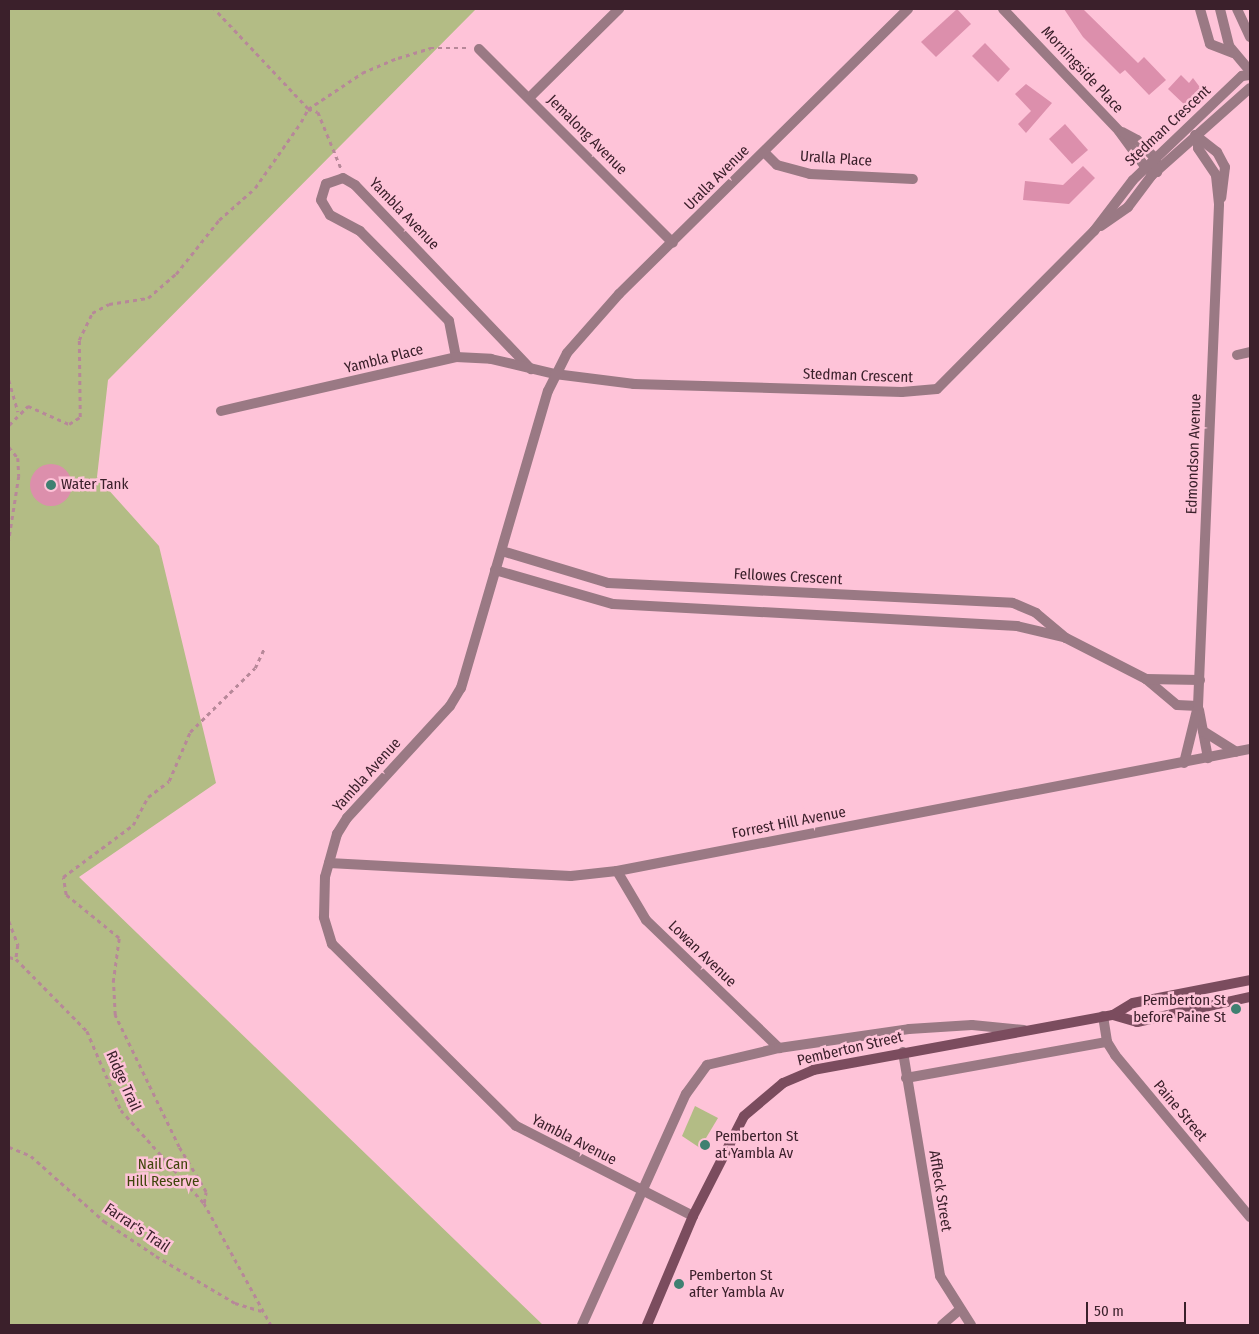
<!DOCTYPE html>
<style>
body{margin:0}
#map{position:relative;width:1259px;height:1334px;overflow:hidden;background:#fec3d8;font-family:"Fira Sans Condensed",sans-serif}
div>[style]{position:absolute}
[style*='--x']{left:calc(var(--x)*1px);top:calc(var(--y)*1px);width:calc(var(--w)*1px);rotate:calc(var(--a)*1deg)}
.green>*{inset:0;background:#b3bc85}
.building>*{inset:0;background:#dc8fac}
.round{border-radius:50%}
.path>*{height:2.5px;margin-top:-1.25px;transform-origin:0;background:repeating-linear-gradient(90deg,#b78899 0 4px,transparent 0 8px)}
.minor>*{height:10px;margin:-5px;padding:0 5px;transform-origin:5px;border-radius:5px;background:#9a7984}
.tertiary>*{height:10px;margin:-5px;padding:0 5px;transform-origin:5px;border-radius:5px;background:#9a7984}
.secondary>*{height:10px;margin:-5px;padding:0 5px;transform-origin:5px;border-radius:5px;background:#7b4c5e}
.dots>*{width:14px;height:14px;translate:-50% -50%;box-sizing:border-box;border:2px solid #fec3d8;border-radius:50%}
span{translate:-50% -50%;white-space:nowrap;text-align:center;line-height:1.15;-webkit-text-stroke:5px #fec3d8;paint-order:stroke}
.street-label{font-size:15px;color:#3b202b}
.poi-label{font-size:15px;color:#3b202b}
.left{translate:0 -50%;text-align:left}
.right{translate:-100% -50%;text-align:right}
.park-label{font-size:15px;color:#3f450b}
.frame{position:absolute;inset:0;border:10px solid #3b202b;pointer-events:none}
.scale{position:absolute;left:1086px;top:1302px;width:100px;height:22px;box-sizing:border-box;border:2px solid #3b202b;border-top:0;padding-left:6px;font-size:15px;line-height:18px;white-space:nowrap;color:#3b202b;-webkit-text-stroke:4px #fec3d8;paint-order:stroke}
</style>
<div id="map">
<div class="green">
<div style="clip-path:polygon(9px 9px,476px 9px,108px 380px,97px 477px,159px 546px,216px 783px,79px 877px,543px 1325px,9px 1325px)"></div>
<div style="clip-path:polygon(695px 1106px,718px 1118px,700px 1148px,682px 1136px)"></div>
</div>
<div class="building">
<div style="clip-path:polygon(957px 9px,971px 24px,936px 57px,921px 42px)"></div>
<div style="clip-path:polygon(1064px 9px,1083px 9px,1138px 63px,1144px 57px,1166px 80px,1149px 95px,1125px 70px,1120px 74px,1083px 37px)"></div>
<div style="clip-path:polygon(985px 43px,1010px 69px,998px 82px,972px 56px)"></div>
<div style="clip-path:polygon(1181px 75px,1189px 83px,1193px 78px,1205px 94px,1189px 109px,1168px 89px)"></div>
<div style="clip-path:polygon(1026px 84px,1052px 103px,1026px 133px,1018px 124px,1031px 111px,1015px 94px)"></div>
<div style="clip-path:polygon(1065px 124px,1088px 150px,1072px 164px,1049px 139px)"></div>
<div style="clip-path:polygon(1083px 166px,1095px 178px,1069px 204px,1023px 200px,1025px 181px,1063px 185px)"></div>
<div class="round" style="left:30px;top:464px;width:42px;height:42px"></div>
</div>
<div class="path">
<div style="--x:308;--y:109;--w:65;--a:-33.7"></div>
<div style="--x:362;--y:73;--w:39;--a:-23"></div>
<div style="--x:398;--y:58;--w:34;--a:-17"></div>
<div style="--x:430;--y:48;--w:39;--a:0"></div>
<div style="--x:308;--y:109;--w:10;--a:17"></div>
<div style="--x:318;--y:112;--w:61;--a:67.7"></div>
<div style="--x:9;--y:380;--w:33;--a:74"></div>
<div style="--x:9;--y:425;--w:27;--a:-45"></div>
<div style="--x:28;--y:406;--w:45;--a:23.7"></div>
<div style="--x:69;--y:424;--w:13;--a:-32"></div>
<div style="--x:80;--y:417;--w:77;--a:-90.7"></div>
<div style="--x:79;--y:340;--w:30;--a:-64"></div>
<div style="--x:92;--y:313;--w:19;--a:-28"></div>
<div style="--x:109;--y:304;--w:39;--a:-9"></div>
<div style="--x:148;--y:298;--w:37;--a:-41"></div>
<div style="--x:176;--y:274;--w:69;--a:-51.5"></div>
<div style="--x:219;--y:220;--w:48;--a:-41.6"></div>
<div style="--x:255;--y:188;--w:80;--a:-55.1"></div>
<div style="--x:301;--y:122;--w:15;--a:-62"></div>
<div style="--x:308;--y:109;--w:137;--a:-133.2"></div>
<div style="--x:9;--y:447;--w:14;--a:51"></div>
<div style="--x:18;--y:458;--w:18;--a:87"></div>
<div style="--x:19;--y:476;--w:65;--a:98.9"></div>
<div style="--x:9;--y:921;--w:26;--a:69"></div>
<div style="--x:18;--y:945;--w:14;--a:98"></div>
<div style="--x:9;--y:957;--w:7;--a:16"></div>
<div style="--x:16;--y:959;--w:101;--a:45.4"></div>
<div style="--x:87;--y:1031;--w:86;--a:66.7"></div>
<div style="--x:121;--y:1110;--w:125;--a:48.3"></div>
<div style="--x:204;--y:1203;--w:139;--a:61.2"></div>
<div style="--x:9;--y:1147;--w:24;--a:22"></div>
<div style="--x:31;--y:1156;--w:98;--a:41.7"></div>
<div style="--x:104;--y:1221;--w:63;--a:33.9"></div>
<div style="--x:156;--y:1256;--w:92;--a:30.7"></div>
<div style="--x:235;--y:1303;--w:28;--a:17"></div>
<div style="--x:204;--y:1203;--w:11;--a:-80"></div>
<div style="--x:206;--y:1192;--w:52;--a:-121"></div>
<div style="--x:179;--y:1147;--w:147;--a:-115.9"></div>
<div style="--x:115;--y:1015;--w:33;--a:-93"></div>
<div style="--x:113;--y:982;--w:44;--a:-82.2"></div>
<div style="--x:119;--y:938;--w:68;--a:-140.9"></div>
<div style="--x:66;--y:895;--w:18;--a:-99"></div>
<div style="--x:63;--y:877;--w:87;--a:-36.6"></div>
<div style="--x:133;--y:825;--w:32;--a:-62"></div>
<div style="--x:148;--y:797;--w:26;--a:-37"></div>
<div style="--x:169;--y:781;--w:53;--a:-66.8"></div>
<div style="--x:190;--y:732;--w:91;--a:-44.6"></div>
<div style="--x:255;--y:668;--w:23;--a:-65"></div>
</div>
<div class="minor">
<div style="--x:1003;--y:9;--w:168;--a:46.4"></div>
<div style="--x:1119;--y:131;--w:46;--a:53.9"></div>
<div style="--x:1146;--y:168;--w:12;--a:20"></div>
<div style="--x:1200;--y:9;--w:36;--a:74"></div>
<div style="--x:1210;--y:44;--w:25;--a:21"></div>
<div style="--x:479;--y:49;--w:274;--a:45"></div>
<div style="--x:529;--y:98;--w:127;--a:-44.7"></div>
<div style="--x:1122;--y:132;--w:17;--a:28"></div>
<div style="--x:1137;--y:140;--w:27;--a:45"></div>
<div style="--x:1156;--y:159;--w:7;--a:90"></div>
<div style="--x:1195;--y:135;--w:28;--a:38"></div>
<div style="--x:1217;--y:152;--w:17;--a:62"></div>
<div style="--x:1225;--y:167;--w:31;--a:97"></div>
<div style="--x:764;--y:152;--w:18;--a:45"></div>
<div style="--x:777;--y:165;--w:34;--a:15"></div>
<div style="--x:810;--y:174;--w:103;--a:2.8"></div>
<div style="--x:1101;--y:226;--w:33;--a:-35"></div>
<div style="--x:1128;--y:207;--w:39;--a:-53"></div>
<div style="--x:1151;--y:176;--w:132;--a:-41.6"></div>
<div style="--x:1237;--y:355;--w:13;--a:-13"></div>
<div style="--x:456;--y:357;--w:37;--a:-101"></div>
<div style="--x:449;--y:321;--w:127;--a:-134.7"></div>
<div style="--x:360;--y:231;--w:34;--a:-152"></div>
<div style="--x:330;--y:215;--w:17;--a:-121"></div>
<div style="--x:321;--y:200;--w:17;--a:-73"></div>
<div style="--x:326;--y:184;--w:18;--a:-19"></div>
<div style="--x:343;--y:178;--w:14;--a:30"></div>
<div style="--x:355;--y:185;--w:255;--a:46.3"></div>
<div style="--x:221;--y:411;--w:241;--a:-12.9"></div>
<div style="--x:456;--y:357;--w:35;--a:3"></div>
<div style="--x:491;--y:359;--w:66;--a:13.2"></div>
<div style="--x:555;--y:374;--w:80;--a:7.2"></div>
<div style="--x:634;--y:384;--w:268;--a:1.7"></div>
<div style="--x:902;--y:392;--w:35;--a:-5"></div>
<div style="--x:937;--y:389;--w:223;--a:-45.2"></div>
<div style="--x:1094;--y:231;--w:64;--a:-52.6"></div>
<div style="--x:1133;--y:180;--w:151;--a:-43.7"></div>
<div style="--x:1242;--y:76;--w:8;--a:-7"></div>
<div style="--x:502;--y:551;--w:111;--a:16.8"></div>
<div style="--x:608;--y:583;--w:405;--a:2.8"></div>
<div style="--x:1013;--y:603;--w:25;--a:23"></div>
<div style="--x:1036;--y:613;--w:39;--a:40"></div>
<div style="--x:1066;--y:638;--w:90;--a:27.1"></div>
<div style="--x:1146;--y:679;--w:40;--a:40"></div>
<div style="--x:1177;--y:705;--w:21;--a:3"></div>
<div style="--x:495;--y:570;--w:123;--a:16.1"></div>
<div style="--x:613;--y:604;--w:405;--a:3.1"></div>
<div style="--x:1017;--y:626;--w:47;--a:13.4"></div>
<div style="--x:1146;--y:679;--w:54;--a:1.1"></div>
<div style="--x:1199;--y:710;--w:49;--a:79.4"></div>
<div style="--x:1203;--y:731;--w:39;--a:32"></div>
<div style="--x:1184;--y:763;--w:59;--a:-76.2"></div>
<div style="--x:1198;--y:706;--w:502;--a:-87.6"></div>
<div style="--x:1219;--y:204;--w:29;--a:-96"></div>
<div style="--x:1216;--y:175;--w:32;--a:-124"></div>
<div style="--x:1198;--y:148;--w:10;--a:-90"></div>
<div style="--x:329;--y:863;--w:242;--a:3.1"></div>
<div style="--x:571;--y:876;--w:46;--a:-6.2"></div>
<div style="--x:617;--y:871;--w:645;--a:-10.91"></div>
<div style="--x:617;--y:871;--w:57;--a:59.4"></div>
<div style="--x:646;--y:920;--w:185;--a:43.9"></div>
<div style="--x:1103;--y:1016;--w:26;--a:81"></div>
<div style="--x:1107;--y:1042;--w:15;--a:58"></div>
<div style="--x:1115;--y:1055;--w:211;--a:50.2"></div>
<div style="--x:903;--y:1052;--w:227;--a:80.6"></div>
<div style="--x:940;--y:1276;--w:58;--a:57.7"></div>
<div style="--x:906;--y:1078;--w:204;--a:-10.2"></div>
<div style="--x:693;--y:1216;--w:199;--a:-153"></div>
<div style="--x:516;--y:1126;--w:259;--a:-135.3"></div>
<div style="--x:332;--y:944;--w:28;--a:-107"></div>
<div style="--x:324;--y:917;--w:40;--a:-88.6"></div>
<div style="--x:325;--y:877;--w:45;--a:-74.4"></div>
<div style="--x:337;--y:834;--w:19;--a:-58"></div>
<div style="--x:347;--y:818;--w:152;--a:-47.4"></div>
<div style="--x:450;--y:706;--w:21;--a:-59"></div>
<div style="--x:461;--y:688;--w:309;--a:-73.7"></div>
<div style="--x:548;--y:391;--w:42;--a:-63.4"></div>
<div style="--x:567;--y:353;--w:79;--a:-48.6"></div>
<div style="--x:619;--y:294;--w:406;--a:-44.6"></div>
<div style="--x:582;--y:1325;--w:253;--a:-65.8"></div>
<div style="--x:686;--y:1094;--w:36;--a:-54"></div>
<div style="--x:707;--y:1065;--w:74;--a:-13.3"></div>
<div style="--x:779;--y:1048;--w:131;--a:-8.3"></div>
<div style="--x:909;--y:1029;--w:63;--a:-3.6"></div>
<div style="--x:972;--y:1025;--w:52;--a:5.5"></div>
<div style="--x:942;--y:1325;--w:21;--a:-41"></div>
</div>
<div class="tertiary">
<div style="--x:1220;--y:9;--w:38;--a:76"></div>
<div style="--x:1229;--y:46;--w:33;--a:50"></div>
<div style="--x:1237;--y:9;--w:31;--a:65"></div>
</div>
<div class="secondary">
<div style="--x:1113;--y:1015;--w:25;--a:16"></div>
<div style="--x:1137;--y:1022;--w:116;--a:-12.5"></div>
<div style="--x:647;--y:1325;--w:118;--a:-67.1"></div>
<div style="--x:693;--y:1216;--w:112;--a:-63"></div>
<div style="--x:744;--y:1116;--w:51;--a:-40.2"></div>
<div style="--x:783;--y:1083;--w:33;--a:-23"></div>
<div style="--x:813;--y:1070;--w:305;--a:-10.4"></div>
<div style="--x:1113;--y:1015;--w:23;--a:-31"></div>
<div style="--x:1133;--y:1003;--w:119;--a:-11.1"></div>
</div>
<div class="dots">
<div style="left:51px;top:485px;background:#3f8071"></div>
<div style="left:1236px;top:1009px;background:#3f8071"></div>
<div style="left:705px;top:1145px;background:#3f8071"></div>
<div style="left:679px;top:1284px;background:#3f8071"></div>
</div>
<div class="street-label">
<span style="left:1082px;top:70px;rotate:47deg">Morningside Place</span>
<span style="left:1168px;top:126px;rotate:-43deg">Stedman Crescent</span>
<span style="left:587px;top:135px;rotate:45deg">Jemalong Avenue</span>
<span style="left:836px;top:159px;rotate:4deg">Uralla Place</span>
<span style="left:717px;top:178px;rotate:-45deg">Uralla Avenue</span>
<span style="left:404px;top:214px;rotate:46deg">Yambla Avenue</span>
<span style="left:384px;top:359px;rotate:-14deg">Yambla Place</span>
<span style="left:858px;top:376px;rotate:2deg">Stedman Crescent</span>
<span style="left:1194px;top:454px;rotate:-88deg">Edmondson Avenue</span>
<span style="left:788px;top:577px;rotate:3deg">Fellowes Crescent</span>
<span style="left:367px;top:775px;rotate:-48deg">Yambla Avenue</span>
<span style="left:789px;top:823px;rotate:-11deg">Forrest Hill Avenue</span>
<span style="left:702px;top:954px;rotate:44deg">Lowan Avenue</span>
<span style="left:850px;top:1049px;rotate:-13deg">Pemberton Street</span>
<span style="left:123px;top:1081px;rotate:66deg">Ridge Trail</span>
<span style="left:1180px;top:1111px;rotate:50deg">Paine Street</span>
<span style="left:574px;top:1140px;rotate:27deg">Yambla Avenue</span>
<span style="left:940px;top:1191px;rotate:81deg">Affleck Street</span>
<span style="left:137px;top:1228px;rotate:34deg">Farrar's Trail</span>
</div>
<div class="poi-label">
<span class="left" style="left:61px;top:485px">Water Tank</span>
<span class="right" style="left:1226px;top:1009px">Pemberton St<br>before Paine St</span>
<span class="left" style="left:715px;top:1145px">Pemberton St<br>at Yambla Av</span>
<span class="left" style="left:689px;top:1284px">Pemberton St<br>after Yambla Av</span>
</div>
<div class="park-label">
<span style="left:163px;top:1173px">Nail Can<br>Hill Reserve</span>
</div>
<div class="frame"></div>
<div class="scale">50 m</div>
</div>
